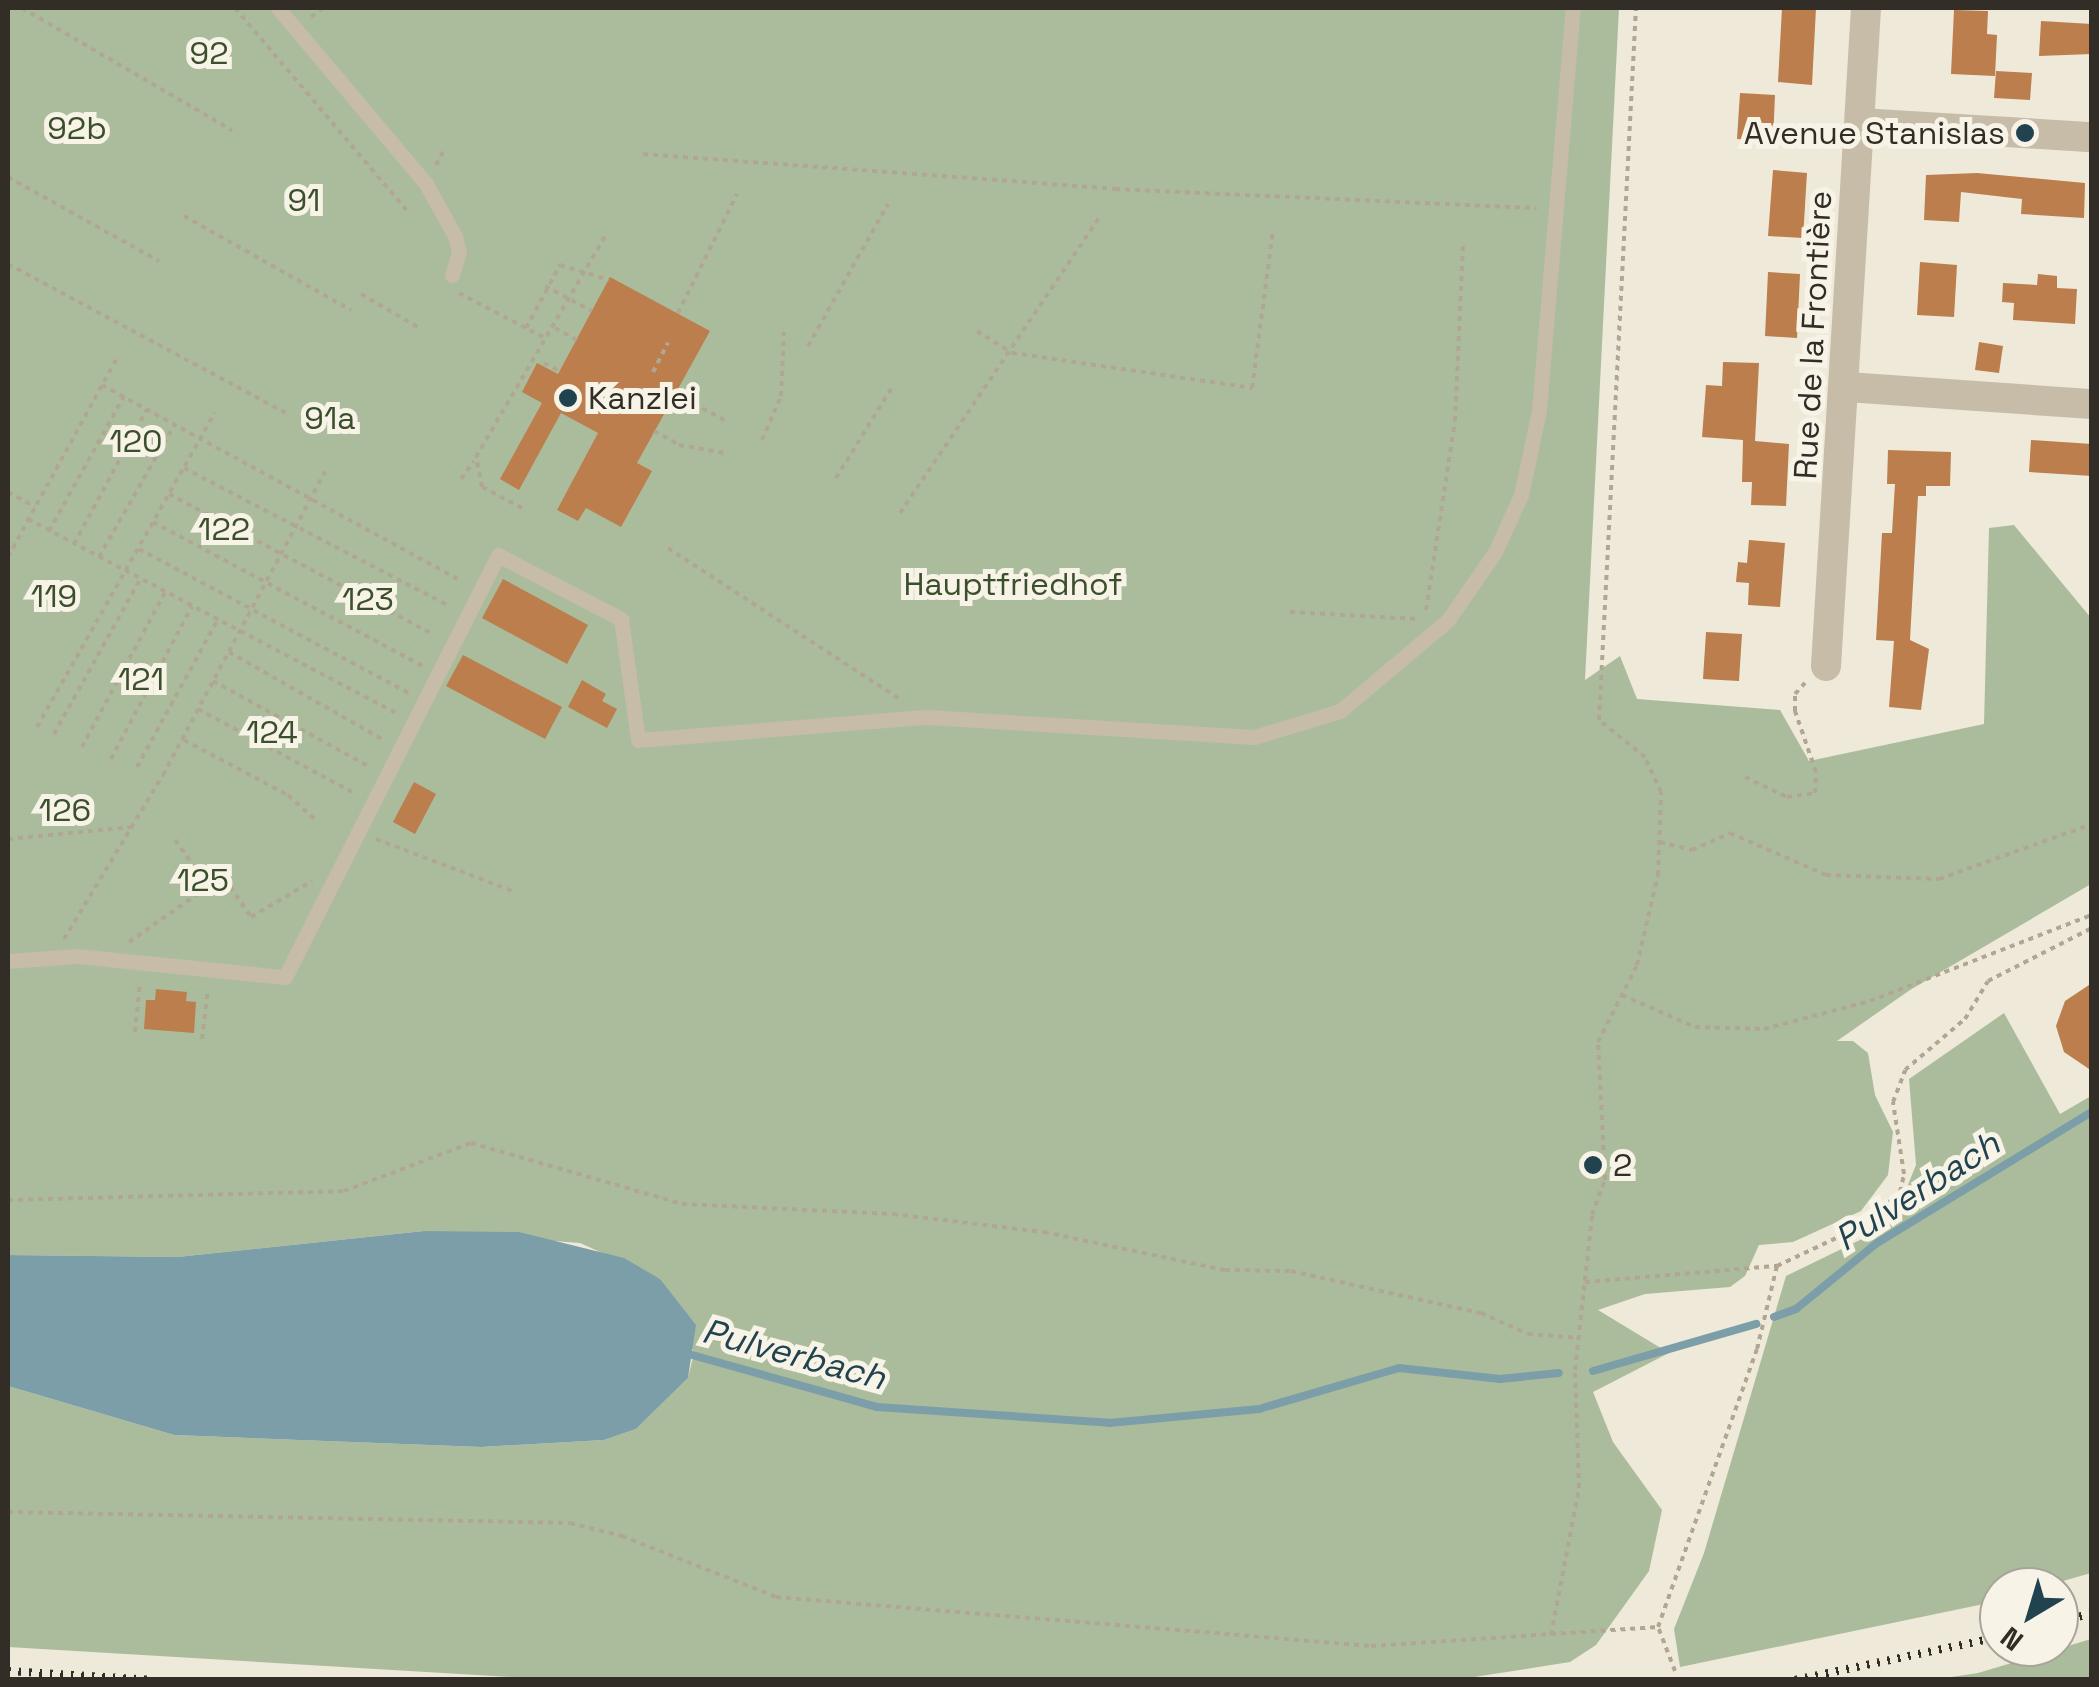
<!DOCTYPE html>
<meta charset="utf-8">
<style>
body{margin:0}
#map{position:relative;width:2099px;height:1687px;overflow:hidden;background:#efe9da;font-family:"Space Grotesk",sans-serif}
div>[style]{position:absolute}
[style*='--x']{left:calc(var(--x)*1px);top:calc(var(--y)*1px);width:calc(var(--w)*1px);rotate:calc(var(--a)*1deg)}
.green>*{inset:0;background:#abbc9c}
.water>*{inset:0;background:#7c9ea9}
.stream>*{height:8px;margin:-4px;padding:0 4px;transform-origin:4px;border-radius:4px;background:#7c9ea9}
.building>*{inset:0;background:#bb7e4c}
.path>*{height:4px;margin-top:-2px;transform-origin:0;background:repeating-linear-gradient(90deg,#b1a692 0 5px,transparent 0 10px)}
.lane>*{height:15px;margin:-7.5px;padding:0 7.5px;transform-origin:7.5px;border-radius:7.5px;background:#c6bca7}
.street>*{height:30px;margin:-15px;padding:0 15px;transform-origin:15px;border-radius:15px;background:#c6bca7}
.rail>*{height:8px;margin-top:-4px;transform-origin:0;background:repeating-linear-gradient(90deg,#332d27 0 2.5px,transparent 0 10.5px)}
.dots>*{width:28px;height:28px;translate:-50% -50%;box-sizing:border-box;border:5px solid #f7f3e6;border-radius:50%}
span{translate:-50% -50%;white-space:nowrap;text-align:center;line-height:1.15;-webkit-text-stroke:10px #f7f3e6;paint-order:stroke}
.park-label{font-size:32px;color:#3b4f2d}
.poi-label{font-size:32px;color:#332d27}
.right{translate:-100% -50%;text-align:right}
.left{translate:0 -50%;text-align:left}
.street-label{font-size:32px;color:#332d27}
.water-label{font-size:35px;color:#214350;font-style:italic}
.frame{position:absolute;inset:0;border:10px solid #332d27;pointer-events:none}
.north{position:absolute;left:1979px;top:1567px;width:100px;height:100px;box-sizing:border-box;background:#f7f3e6;border:2px solid #a9a49a;border-radius:50%;rotate:218deg;font-size:28px;font-weight:700;line-height:40px;text-align:center;color:#332d27}
.north::after{content:'';display:block;margin:auto;width:35px;height:45px;background:#214350;clip-path:polygon(50% 0,100% 100%,50% 72%,0 100%)}
</style>
<div id="map">
<div class="green">
<div style="clip-path:polygon(8px 8px,1619px 8px,1585px 680px,1620px 656px,1637px 699px,1780px 710px,1809px 761px,1984px 724px,1989px 528px,2014px 525px,2091px 618px,2091px 884px,1910px 990px,1837px 1041px,1853px 1041px,1868px 1053px,1875px 1095px,1893px 1132px,1888px 1175px,1861px 1211px,1793px 1242px,1759px 1245px,1745px 1276px,1730px 1287px,1645px 1294px,1598px 1310px,1669px 1353px,1593px 1392px,1613px 1442px,1662px 1510px,1649px 1571px,1596px 1645px,1570px 1662px,1455px 1680px,562px 1680px,8px 1647px,8px 1386px,174px 1435px,481px 1447px,604px 1440px,636px 1429px,688px 1378px,694px 1353px,660px 1279px,580px 1243px,424px 1231px,177px 1257px,8px 1255px)"></div>
<div style="clip-path:polygon(2004px 1013px,2060px 1114px,2091px 1096px,2091px 1573px,2042px 1587px,1999px 1587px,1999px 1599px,1979px 1605px,1680px 1667px,1674px 1629px,1704px 1553px,1786px 1276px,1860px 1240px,1899px 1207px,1916px 1165px,1909px 1079px)"></div>
<div style="clip-path:polygon(2091px 1639px,2091px 1679px,1938px 1679px,1978px 1673px)"></div>
</div>
<div class="water">
<div style="clip-path:polygon(424px 1231px,519px 1232px,624px 1258px,660px 1279px,696px 1325px,688px 1378px,636px 1429px,604px 1440px,481px 1447px,174px 1435px,8px 1386px,8px 1255px,177px 1257px)"></div>
</div>
<div class="stream">
<div style="--x:1774;--y:1317;--w:23;--a:-20"></div>
<div style="--x:1796;--y:1309;--w:104;--a:-39.2"></div>
<div style="--x:1877;--y:1243;--w:252;--a:-31.4"></div>
<div style="--x:685;--y:1353;--w:199;--a:15.7"></div>
<div style="--x:877;--y:1407;--w:233;--a:3.9"></div>
<div style="--x:1109;--y:1423;--w:151;--a:-5.3"></div>
<div style="--x:1259;--y:1409;--w:146;--a:-16.3"></div>
<div style="--x:1399;--y:1368;--w:102;--a:6.2"></div>
<div style="--x:1500;--y:1379;--w:59;--a:-5.8"></div>
<div style="--x:1593;--y:1371;--w:170;--a:-16.1"></div>
</div>
<div class="building">
<div style="clip-path:polygon(1782px 8px,1816px 8px,1812px 85px,1778px 82px)"></div>
<div style="clip-path:polygon(1954px 10px,1988px 11px,1987px 34px,1997px 35px,1995px 76px,1951px 74px)"></div>
<div style="clip-path:polygon(2041px 21px,2092px 24px,2092px 54px,2039px 56px)"></div>
<div style="clip-path:polygon(1996px 71px,2032px 73px,2030px 100px,1994px 98px)"></div>
<div style="clip-path:polygon(1740px 93px,1775px 95px,1773px 141px,1737px 139px)"></div>
<div style="clip-path:polygon(1773px 170px,1807px 173px,1803px 238px,1768px 236px)"></div>
<div style="clip-path:polygon(1977px 173px,2085px 183px,2084px 218px,2021px 214px,2022px 199px,1961px 192px,1959px 222px,1924px 220px,1926px 175px)"></div>
<div style="clip-path:polygon(1920px 262px,1957px 265px,1954px 317px,1917px 315px)"></div>
<div style="clip-path:polygon(1768px 272px,1800px 274px,1797px 338px,1765px 336px)"></div>
<div style="clip-path:polygon(2038px 274px,2057px 276px,2057px 288px,2077px 289px,2075px 324px,2013px 320px,2014px 303px,2002px 302px,2003px 283px,2037px 285px)"></div>
<div style="clip-path:polygon(610px 277px,710px 331px,637px 463px,652px 471px,621px 527px,586px 508px,578px 521px,557px 510px,598px 433px,561px 413px,519px 490px,500px 479px,542px 403px,522px 392px,537px 363px,558px 374px)"></div>
<div style="clip-path:polygon(1979px 342px,2003px 346px,1999px 373px,1975px 370px)"></div>
<div style="clip-path:polygon(1723px 362px,1759px 363px,1755px 441px,1789px 444px,1786px 506px,1751px 505px,1752px 482px,1742px 482px,1743px 440px,1702px 437px,1706px 385px,1722px 386px)"></div>
<div style="clip-path:polygon(2031px 440px,2092px 444px,2092px 476px,2029px 472px)"></div>
<div style="clip-path:polygon(1888px 450px,1951px 452px,1950px 486px,1926px 486px,1926px 496px,1918px 496px,1910px 640px,1929px 649px,1921px 710px,1889px 707px,1894px 641px,1876px 640px,1882px 533px,1892px 533px,1895px 484px,1887px 484px)"></div>
<div style="clip-path:polygon(1749px 540px,1785px 543px,1780px 607px,1748px 605px,1749px 583px,1736px 582px,1738px 562px,1747px 563px)"></div>
<div style="clip-path:polygon(503px 579px,588px 625px,567px 664px,482px 618px)"></div>
<div style="clip-path:polygon(1706px 632px,1742px 634px,1739px 681px,1703px 679px)"></div>
<div style="clip-path:polygon(463px 655px,562px 707px,545px 739px,446px 686px)"></div>
<div style="clip-path:polygon(582px 680px,606px 694px,602px 701px,617px 709px,607px 728px,568px 707px)"></div>
<div style="clip-path:polygon(414px 782px,436px 794px,415px 834px,393px 822px)"></div>
<div style="clip-path:polygon(2092px 983px,2092px 1071px,2064px 1052px,2056px 1026px,2065px 1001px)"></div>
<div style="clip-path:polygon(156px 989px,187px 992px,186px 1001px,196px 1002px,194px 1033px,144px 1029px,146px 1000px,155px 1000px)"></div>
</div>
<div class="path">
<div style="--x:22;--y:8;--w:243;--a:30.2"></div>
<div style="--x:235;--y:8;--w:269;--a:49.7"></div>
<div style="--x:311;--y:17;--w:15;--a:-37"></div>
<div style="--x:643;--y:154;--w:473;--a:4.2"></div>
<div style="--x:1115;--y:189;--w:422;--a:2.6"></div>
<div style="--x:436;--y:165;--w:15;--a:-62"></div>
<div style="--x:8;--y:177;--w:173;--a:29.1"></div>
<div style="--x:184;--y:216;--w:192;--a:29.4"></div>
<div style="--x:8;--y:264;--w:320;--a:28.2"></div>
<div style="--x:545;--y:286;--w:53;--a:28"></div>
<div style="--x:459;--y:293;--w:99;--a:27.6"></div>
<div style="--x:361;--y:294;--w:69;--a:30.3"></div>
<div style="--x:8;--y:306;--w:3;--a:-72"></div>
<div style="--x:678;--y:313;--w:133;--a:-63.6"></div>
<div style="--x:526;--y:328;--w:72;--a:-61.6"></div>
<div style="--x:560;--y:265;--w:51;--a:17"></div>
<div style="--x:555;--y:328;--w:25;--a:29"></div>
<div style="--x:977;--y:331;--w:41;--a:32.2"></div>
<div style="--x:1012;--y:353;--w:243;--a:8.3"></div>
<div style="--x:1252;--y:388;--w:158;--a:-82.4"></div>
<div style="--x:808;--y:346;--w:163;--a:-60.6"></div>
<div style="--x:544;--y:363;--w:18;--a:27"></div>
<div style="--x:653;--y:372;--w:33;--a:-63"></div>
<div style="--x:102;--y:385;--w:410;--a:28.6"></div>
<div style="--x:676;--y:394;--w:59;--a:28.3"></div>
<div style="--x:654;--y:431;--w:29;--a:29"></div>
<div style="--x:679;--y:445;--w:46;--a:10.1"></div>
<div style="--x:762;--y:440;--w:48;--a:-66.6"></div>
<div style="--x:781;--y:396;--w:64;--a:-87.3"></div>
<div style="--x:184;--y:468;--w:299;--a:27.5"></div>
<div style="--x:836;--y:478;--w:105;--a:-58.3"></div>
<div style="--x:461;--y:479;--w:22;--a:-54"></div>
<div style="--x:8;--y:492;--w:31;--a:29"></div>
<div style="--x:169;--y:494;--w:300;--a:28"></div>
<div style="--x:522;--y:508;--w:45;--a:-152.3"></div>
<div style="--x:482;--y:487;--w:31;--a:-101"></div>
<div style="--x:476;--y:457;--w:256;--a:-59.7"></div>
<div style="--x:900;--y:513;--w:356;--a:-56"></div>
<div style="--x:28;--y:519;--w:418;--a:27.8"></div>
<div style="--x:153;--y:522;--w:306;--a:28.1"></div>
<div style="--x:49;--y:531;--w:154;--a:-60.9"></div>
<div style="--x:74;--y:544;--w:153;--a:-61.6"></div>
<div style="--x:668;--y:548;--w:275;--a:33.1"></div>
<div style="--x:139;--y:549;--w:306;--a:28.1"></div>
<div style="--x:8;--y:557;--w:225;--a:-61.3"></div>
<div style="--x:99;--y:557;--w:153;--a:-60.3"></div>
<div style="--x:1426;--y:610;--w:191;--a:-81.3"></div>
<div style="--x:1455;--y:421;--w:178;--a:-87.4"></div>
<div style="--x:1290;--y:612;--w:128;--a:3.1"></div>
<div style="--x:229;--y:652;--w:178;--a:29.6"></div>
<div style="--x:213;--y:681;--w:179;--a:28.7"></div>
<div style="--x:198;--y:709;--w:179;--a:28.3"></div>
<div style="--x:37;--y:727;--w:361;--a:-60.5"></div>
<div style="--x:54;--y:734;--w:175;--a:-60.9"></div>
<div style="--x:184;--y:740;--w:118;--a:27.9"></div>
<div style="--x:288;--y:795;--w:38;--a:42"></div>
<div style="--x:82;--y:747;--w:176;--a:-61.8"></div>
<div style="--x:111;--y:759;--w:173;--a:-62.1"></div>
<div style="--x:137;--y:767;--w:169;--a:-61.3"></div>
<div style="--x:1745;--y:777;--w:47;--a:25.5"></div>
<div style="--x:1787;--y:797;--w:28;--a:-8"></div>
<div style="--x:1815;--y:793;--w:21;--a:-87"></div>
<div style="--x:1816;--y:772;--w:65;--a:-109"></div>
<div style="--x:1795;--y:711;--w:17;--a:-90"></div>
<div style="--x:1795;--y:694;--w:15;--a:-48"></div>
<div style="--x:8;--y:839;--w:125;--a:-5.5"></div>
<div style="--x:376;--y:839;--w:146;--a:20.9"></div>
<div style="--x:175;--y:840;--w:57;--a:54.3"></div>
<div style="--x:1660;--y:842;--w:33;--a:14"></div>
<div style="--x:1692;--y:850;--w:42;--a:-24.1"></div>
<div style="--x:1730;--y:833;--w:105;--a:23.6"></div>
<div style="--x:1826;--y:875;--w:113;--a:2"></div>
<div style="--x:1939;--y:879;--w:163;--a:-19.8"></div>
<div style="--x:219;--y:870;--w:57;--a:55.8"></div>
<div style="--x:251;--y:917;--w:71;--a:-30.5"></div>
<div style="--x:64;--y:939;--w:192;--a:-58.9"></div>
<div style="--x:163;--y:775;--w:344;--a:-61.9"></div>
<div style="--x:129;--y:942;--w:115;--a:-35.1"></div>
<div style="--x:1622;--y:995;--w:80;--a:23.7"></div>
<div style="--x:1695;--y:1027;--w:69;--a:1.7"></div>
<div style="--x:1764;--y:1029;--w:110;--a:-14.8"></div>
<div style="--x:1870;--y:1001;--w:238;--a:-21.2"></div>
<div style="--x:135;--y:1032;--w:49;--a:-84.2"></div>
<div style="--x:202;--y:1039;--w:50;--a:-83.2"></div>
<div style="--x:8;--y:1200;--w:336;--a:-1.5"></div>
<div style="--x:344;--y:1191;--w:136;--a:-20.7"></div>
<div style="--x:471;--y:1143;--w:220;--a:16.1"></div>
<div style="--x:682;--y:1204;--w:211;--a:2.7"></div>
<div style="--x:893;--y:1214;--w:152;--a:6.8"></div>
<div style="--x:1044;--y:1232;--w:185;--a:11.9"></div>
<div style="--x:1225;--y:1270;--w:66;--a:0.9"></div>
<div style="--x:1291;--y:1271;--w:195;--a:12.5"></div>
<div style="--x:1481;--y:1313;--w:51;--a:24.1"></div>
<div style="--x:1528;--y:1334;--w:51;--a:4.5"></div>
<div style="--x:1585;--y:1282;--w:193;--a:-4.8"></div>
<div style="--x:1777;--y:1266;--w:98;--a:-25.3"></div>
<div style="--x:1866;--y:1224;--w:47;--a:-43.3"></div>
<div style="--x:1900;--y:1192;--w:18;--a:-77"></div>
<div style="--x:1904;--y:1174;--w:73;--a:-98.7"></div>
<div style="--x:1893;--y:1102;--w:34;--a:-69"></div>
<div style="--x:1905;--y:1070;--w:79;--a:-40.4"></div>
<div style="--x:1965;--y:1019;--w:44;--a:-58.8"></div>
<div style="--x:1988;--y:981;--w:117;--a:-27"></div>
<div style="--x:8;--y:1512;--w:562;--a:1.12"></div>
<div style="--x:570;--y:1523;--w:54;--a:14"></div>
<div style="--x:622;--y:1536;--w:166;--a:21.6"></div>
<div style="--x:776;--y:1597;--w:597;--a:4.71"></div>
<div style="--x:1371;--y:1646;--w:288;--a:-3.8"></div>
<div style="--x:1551;--y:1635;--w:150;--a:-79.2"></div>
<div style="--x:1579;--y:1488;--w:118;--a:-91.9"></div>
<div style="--x:1575;--y:1370;--w:156;--a:-83.7"></div>
<div style="--x:1592;--y:1215;--w:37;--a:-70"></div>
<div style="--x:1605;--y:1180;--w:138;--a:-92.9"></div>
<div style="--x:1598;--y:1042;--w:86;--a:-63.1"></div>
<div style="--x:1637;--y:965;--w:92;--a:-76.9"></div>
<div style="--x:1658;--y:875;--w:83;--a:-87.9"></div>
<div style="--x:1661;--y:792;--w:38;--a:-115"></div>
<div style="--x:1645;--y:757;--w:59;--a:-141.2"></div>
<div style="--x:1599;--y:720;--w:713;--a:-87.03"></div>
<div style="--x:1675;--y:1671;--w:47;--a:-111.1"></div>
<div style="--x:1658;--y:1627;--w:295;--a:-70.4"></div>
<div style="--x:1757;--y:1349;--w:85;--a:-76.5"></div>
</div>
<div class="lane">
<div style="--x:278;--y:8;--w:230;--a:49.9"></div>
<div style="--x:426;--y:184;--w:60;--a:60.9"></div>
<div style="--x:455;--y:236;--w:16;--a:76"></div>
<div style="--x:459;--y:252;--w:24;--a:107"></div>
<div style="--x:8;--y:961;--w:69;--a:-4.1"></div>
<div style="--x:77;--y:956;--w:209;--a:5.8"></div>
<div style="--x:285;--y:977;--w:473;--a:-63.2"></div>
<div style="--x:498;--y:555;--w:139;--a:27.5"></div>
<div style="--x:621;--y:619;--w:122;--a:82"></div>
<div style="--x:638;--y:740;--w:290;--a:-4.6"></div>
<div style="--x:927;--y:717;--w:328;--a:3.5"></div>
<div style="--x:1254;--y:737;--w:90;--a:-16.8"></div>
<div style="--x:1340;--y:711;--w:141;--a:-40.1"></div>
<div style="--x:1448;--y:620;--w:83;--a:-55.3"></div>
<div style="--x:1495;--y:552;--w:63;--a:-65.5"></div>
<div style="--x:1521;--y:495;--w:87;--a:-78"></div>
<div style="--x:1539;--y:410;--w:403;--a:-85.2"></div>
</div>
<div class="street">
<div style="--x:1860;--y:123;--w:232;--a:3.5"></div>
<div style="--x:1847;--y:387;--w:246;--a:4"></div>
<div style="--x:1826;--y:666;--w:659;--a:-86.52"></div>
</div>
<div class="rail">
<div style="--x:2059;--y:1622;--w:34;--a:-15"></div>
<div style="--x:8;--y:1671;--w:146;--a:3.5"></div>
<div style="--x:1795;--y:1680;--w:208;--a:-11.9"></div>
</div>
<div class="dots">
<div style="left:2025px;top:133px;background:#214350"></div>
<div style="left:568px;top:398px;background:#214350"></div>
<div style="left:1593px;top:1165px;background:#214350"></div>
</div>
<div class="park-label">
<span style="left:209px;top:53px">92</span>
<span style="left:77px;top:128px">92b</span>
<span style="left:304px;top:200px">91</span>
<span style="left:330px;top:418px">91a</span>
<span style="left:136px;top:441px">120</span>
<span style="left:224px;top:529px">122</span>
<span style="left:1013px;top:584px">Hauptfriedhof</span>
<span style="left:54px;top:596px">119</span>
<span style="left:368px;top:599px">123</span>
<span style="left:141px;top:679px">121</span>
<span style="left:272px;top:732px">124</span>
<span style="left:65px;top:810px">126</span>
<span style="left:203px;top:880px">125</span>
</div>
<div class="poi-label">
<span class="right" style="left:2005px;top:133px">Avenue Stanislas</span>
<span class="left" style="left:588px;top:398px">Kanzlei</span>
<span class="left" style="left:1613px;top:1165px">2</span>
</div>
<div class="street-label">
<span style="left:1813px;top:335px;rotate:-87deg">Rue de la Frontière</span>
</div>
<div class="water-label">
<span style="left:1917px;top:1191px;rotate:-33deg">Pulverbach</span>
<span style="left:794px;top:1354px;rotate:15deg">Pulverbach</span>
</div>
<div class="frame"></div>
<div class="north">N</div>
</div>
